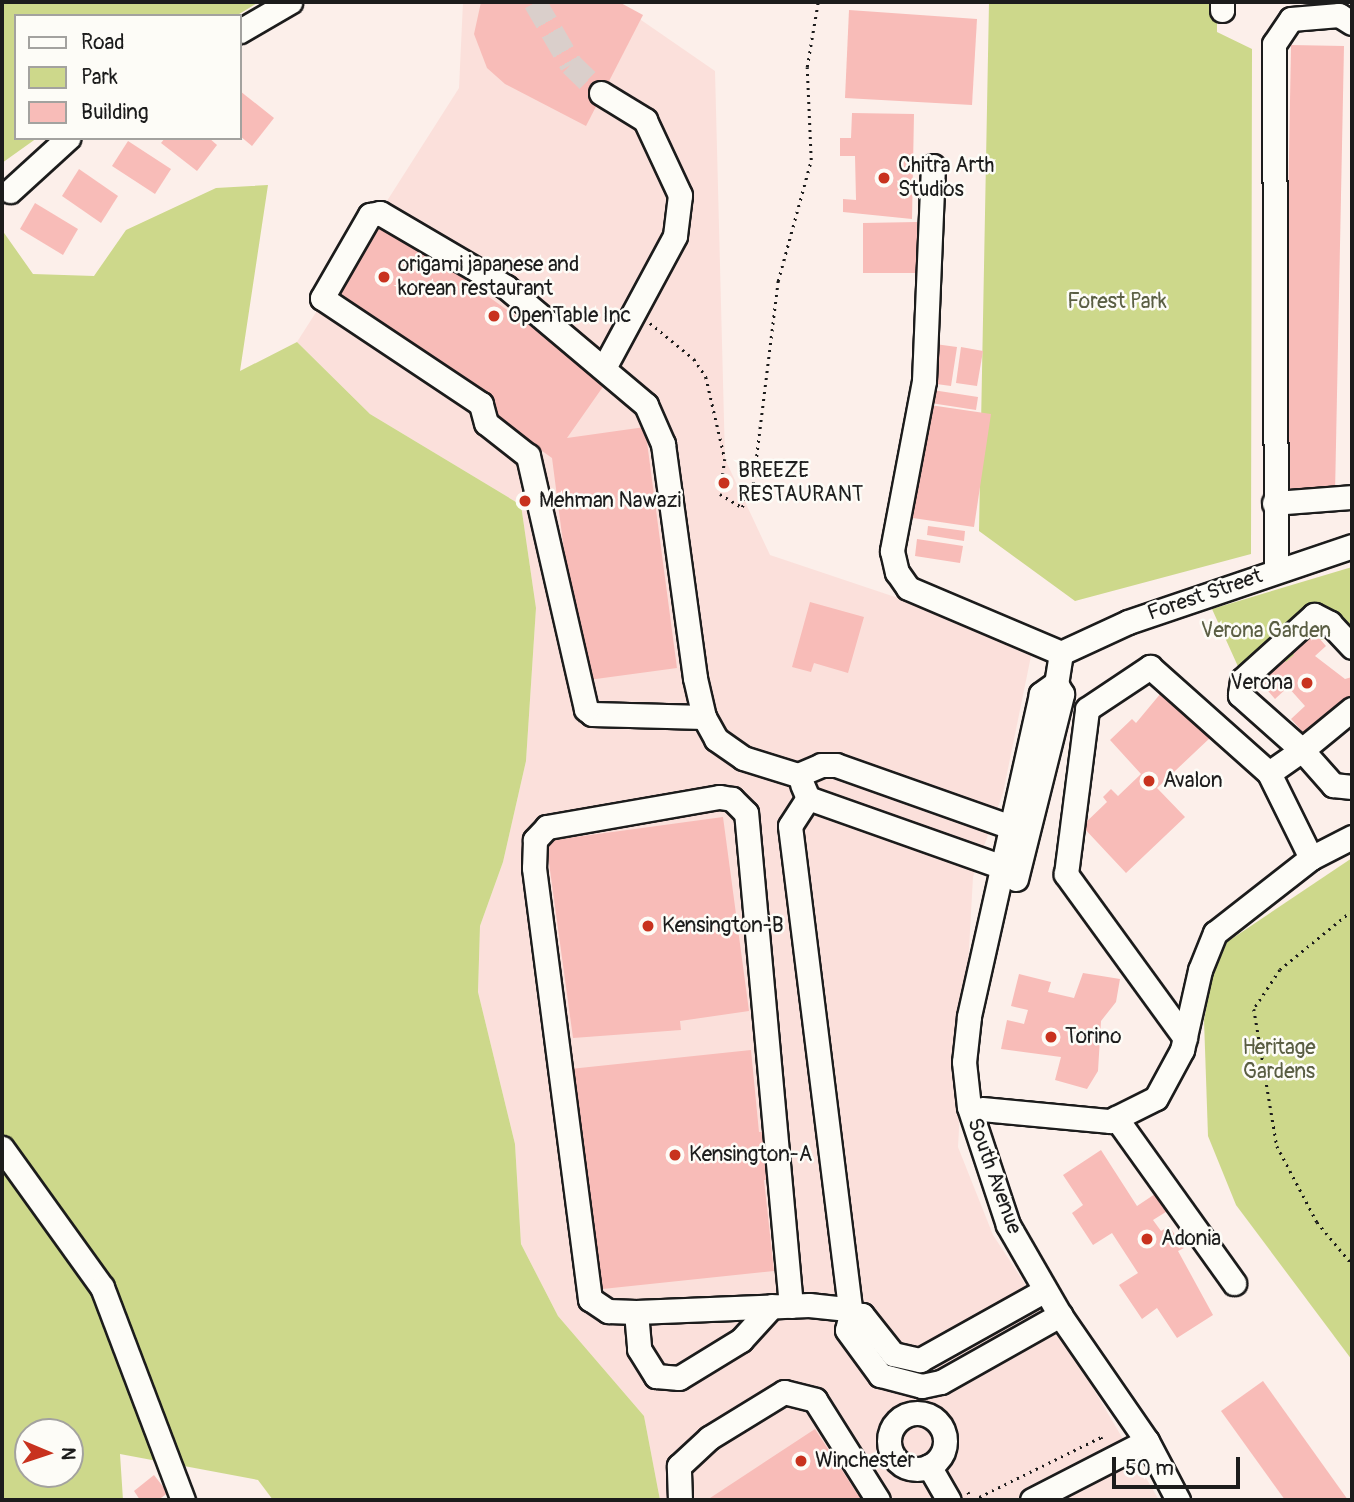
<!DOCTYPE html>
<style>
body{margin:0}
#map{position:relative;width:1354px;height:1502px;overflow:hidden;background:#fcefea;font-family:Pangolin,sans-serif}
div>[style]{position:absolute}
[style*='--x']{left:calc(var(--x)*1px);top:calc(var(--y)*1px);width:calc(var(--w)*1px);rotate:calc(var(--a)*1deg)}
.built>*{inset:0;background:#fbe0db}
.green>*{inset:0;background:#cdd88b}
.building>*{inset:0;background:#f8bcb8}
.minor-tunnel>*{height:23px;margin-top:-11.5px;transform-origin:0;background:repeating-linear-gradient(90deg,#dacfcb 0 23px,transparent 0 34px)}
.path>*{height:2.5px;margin-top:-1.25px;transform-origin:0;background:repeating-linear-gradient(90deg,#1c1c1c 0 2px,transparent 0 7px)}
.roads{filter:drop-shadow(2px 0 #1c1c1c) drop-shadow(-2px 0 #1c1c1c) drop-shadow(0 2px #1c1c1c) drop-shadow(0 -2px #1c1c1c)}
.minor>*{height:23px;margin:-11.5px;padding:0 11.5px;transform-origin:11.5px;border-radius:11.5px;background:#fdfcf7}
.minor>.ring{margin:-11.5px;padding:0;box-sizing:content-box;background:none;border:23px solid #fdfcf7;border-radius:50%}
.dots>*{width:19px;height:19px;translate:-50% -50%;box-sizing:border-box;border:4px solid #fdfcf7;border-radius:50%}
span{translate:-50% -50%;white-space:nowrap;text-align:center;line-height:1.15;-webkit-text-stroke:5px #fdfcf7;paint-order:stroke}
.poi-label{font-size:21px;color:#1c1c1c}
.left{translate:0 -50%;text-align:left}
.right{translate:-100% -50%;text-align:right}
.park-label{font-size:21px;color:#5a5e43}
.street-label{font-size:21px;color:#1c1c1c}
.frame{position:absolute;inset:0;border:4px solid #1c1c1c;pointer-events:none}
.legend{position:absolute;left:14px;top:14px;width:228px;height:126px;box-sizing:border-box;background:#fdfcf7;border:2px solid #a3a29f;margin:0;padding:9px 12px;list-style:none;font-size:21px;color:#1c1c1c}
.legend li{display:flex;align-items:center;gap:14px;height:35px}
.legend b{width:35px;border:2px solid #a3a29f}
.north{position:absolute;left:14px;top:1418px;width:70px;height:70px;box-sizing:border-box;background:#fdfcf7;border:2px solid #a3a29f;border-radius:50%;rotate:92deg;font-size:19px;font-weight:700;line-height:28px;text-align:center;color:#1c1c1c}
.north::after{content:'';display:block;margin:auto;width:24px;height:32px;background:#c8321e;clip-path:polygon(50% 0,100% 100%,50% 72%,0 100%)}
.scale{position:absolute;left:1112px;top:1457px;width:128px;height:32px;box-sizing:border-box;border:4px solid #1c1c1c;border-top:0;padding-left:9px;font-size:21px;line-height:24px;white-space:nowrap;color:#1c1c1c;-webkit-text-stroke:5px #fdfcf7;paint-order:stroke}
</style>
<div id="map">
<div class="built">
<div style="clip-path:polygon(463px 2px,615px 2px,715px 71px,725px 459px,770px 555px,904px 600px,1031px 656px,1003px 793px,973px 877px,958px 1147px,993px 1235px,1090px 1383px,1159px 1500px,660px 1500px,644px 1416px,558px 1316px,521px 1244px,515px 1144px,478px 992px,480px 926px,503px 862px,526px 761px,536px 608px,521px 505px,370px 414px,297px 342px,459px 88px)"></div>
</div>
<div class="green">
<div style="clip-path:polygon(2px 2px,259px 2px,236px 16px,16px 16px,16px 138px,37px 138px,2px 163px)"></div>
<div style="clip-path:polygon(989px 2px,1217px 2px,1217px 32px,1252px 49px,1251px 554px,1075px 601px,979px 531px)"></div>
<div style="clip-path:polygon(evenodd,268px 185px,240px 371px,297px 342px,370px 414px,521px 505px,536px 608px,526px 761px,503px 862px,480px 926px,478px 992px,515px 1144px,521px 1244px,558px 1316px,644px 1416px,660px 1500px,273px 1500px,258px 1480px,120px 1454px,123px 1500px,2px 1500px,2px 230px,33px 274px,94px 276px,126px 230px,216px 188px,268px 185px,28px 1432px,70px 1432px,70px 1474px,28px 1474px,28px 1432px)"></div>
<div style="clip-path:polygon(1352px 567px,1352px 625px,1307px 647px,1250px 693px,1212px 609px)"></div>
<div style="clip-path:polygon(1352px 858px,1352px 1360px,1236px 1205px,1208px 1136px,1204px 1020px,1212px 977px,1227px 942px)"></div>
</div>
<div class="building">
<div style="clip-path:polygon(481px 2px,619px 2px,643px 15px,586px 126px,505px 84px,487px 68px,474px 34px)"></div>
<div style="clip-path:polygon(849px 10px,977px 19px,972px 105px,845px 98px)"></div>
<div style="clip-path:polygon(1291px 45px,1344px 46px,1335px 494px,1283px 493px)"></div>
<div style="clip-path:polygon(240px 91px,274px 118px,252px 146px,240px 136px)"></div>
<div style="clip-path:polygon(852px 113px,914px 114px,912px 219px,843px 212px,843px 199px,856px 200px,855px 156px,840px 156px,840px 138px,851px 138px)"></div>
<div style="clip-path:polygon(165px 138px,209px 138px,217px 145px,197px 171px,161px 143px)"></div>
<div style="clip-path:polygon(128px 141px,171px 169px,155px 194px,112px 166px)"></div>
<div style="clip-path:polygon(79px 169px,118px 196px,101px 223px,62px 196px)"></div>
<div style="clip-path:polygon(35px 203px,78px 229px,63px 255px,20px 229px)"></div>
<div style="clip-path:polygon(378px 218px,607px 381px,567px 438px,645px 427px,677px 668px,581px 681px,552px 458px,323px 295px)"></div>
<div style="clip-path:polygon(917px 222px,917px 273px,863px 273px,863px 223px)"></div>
<div style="clip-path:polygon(935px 344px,957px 347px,951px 386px,929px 383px)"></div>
<div style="clip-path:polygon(961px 347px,983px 351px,977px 386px,956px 383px)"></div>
<div style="clip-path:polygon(926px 389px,978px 397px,976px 410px,924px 402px)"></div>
<div style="clip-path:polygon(923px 404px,991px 414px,974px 527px,906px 517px)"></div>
<div style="clip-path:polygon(928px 526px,965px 531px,964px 541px,927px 535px)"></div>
<div style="clip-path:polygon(917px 539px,963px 546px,960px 563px,915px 556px)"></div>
<div style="clip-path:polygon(810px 602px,864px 617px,848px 673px,814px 663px,811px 672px,792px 667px)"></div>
<div style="clip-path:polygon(1311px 629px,1326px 646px,1315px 656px,1345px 679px,1352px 677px,1352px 701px,1310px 740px,1291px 719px,1305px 706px,1288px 687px,1275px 699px,1254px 675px,1278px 653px,1286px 662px,1294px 655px,1289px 649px)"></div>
<div style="clip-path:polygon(1166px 687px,1212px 736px,1157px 788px,1185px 817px,1126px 873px,1082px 826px,1107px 802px,1103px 797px,1111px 789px,1118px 796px,1141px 774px,1110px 740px,1132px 719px,1136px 723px)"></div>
<div style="clip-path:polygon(723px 817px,749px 1011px,680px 1021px,681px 1030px,573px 1038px,546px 841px)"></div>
<div style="clip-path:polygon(1083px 973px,1120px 979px,1116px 1002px,1101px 1021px,1098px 1071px,1087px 1089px,1055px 1080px,1061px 1057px,1001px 1049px,1007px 1020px,1024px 1024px,1028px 1010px,1011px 1006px,1019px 974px,1051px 982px,1048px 992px,1074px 998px)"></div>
<div style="clip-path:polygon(751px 1050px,759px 1132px,768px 1131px,773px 1179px,764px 1180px,774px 1271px,593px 1290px,570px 1069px)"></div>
<div style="clip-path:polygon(1101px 1150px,1137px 1206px,1158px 1192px,1169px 1210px,1153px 1220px,1161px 1231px,1169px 1226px,1184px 1248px,1178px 1251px,1213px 1315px,1177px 1338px,1157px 1308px,1142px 1319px,1119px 1285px,1138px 1273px,1112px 1233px,1093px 1245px,1072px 1213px,1083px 1205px,1063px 1175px)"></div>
<div style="clip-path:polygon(1263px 1381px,1348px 1500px,1285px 1500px,1221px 1411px)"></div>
<div style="clip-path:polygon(815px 1429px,858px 1495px,862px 1492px,868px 1500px,707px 1500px)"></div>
<div style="clip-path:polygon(154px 1475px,168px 1493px,158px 1500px,140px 1500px,134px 1491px)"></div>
</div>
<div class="minor-tunnel">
<div style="--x:535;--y:2;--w:72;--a:59.9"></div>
<div style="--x:571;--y:64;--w:42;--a:44"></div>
</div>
<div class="path">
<div style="--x:650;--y:323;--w:57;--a:39.3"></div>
<div style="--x:694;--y:359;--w:22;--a:56"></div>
<div style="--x:706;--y:377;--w:84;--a:77"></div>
<div style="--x:725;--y:459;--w:35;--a:98"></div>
<div style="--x:720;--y:494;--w:26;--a:31"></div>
<div style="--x:742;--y:507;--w:25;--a:-64"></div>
<div style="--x:753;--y:484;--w:205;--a:-83"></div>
<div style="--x:778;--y:281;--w:125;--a:-74.7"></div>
<div style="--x:811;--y:160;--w:93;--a:-92.5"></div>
<div style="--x:807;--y:67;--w:66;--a:-80.4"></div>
<div style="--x:1352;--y:911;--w:93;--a:140.7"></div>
<div style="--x:1280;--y:970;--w:47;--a:123.7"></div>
<div style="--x:1254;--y:1009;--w:139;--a:80.5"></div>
<div style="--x:1277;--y:1146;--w:86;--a:62.2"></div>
<div style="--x:1317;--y:1222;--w:55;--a:50.2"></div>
<div style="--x:968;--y:1492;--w:9;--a:58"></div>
<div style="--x:973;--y:1500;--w:143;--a:-26.2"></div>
<div style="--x:1101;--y:1437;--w:4;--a:63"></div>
</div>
<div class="roads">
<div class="minor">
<div style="--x:1222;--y:10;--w:8;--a:-90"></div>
<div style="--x:240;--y:31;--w:58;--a:-30.1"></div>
<div style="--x:601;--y:93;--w:52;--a:31.5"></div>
<div style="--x:645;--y:120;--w:83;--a:65"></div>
<div style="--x:680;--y:195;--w:41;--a:97"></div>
<div style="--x:675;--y:236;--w:148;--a:118.3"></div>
<div style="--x:933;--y:166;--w:215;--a:92.4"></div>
<div style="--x:924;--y:381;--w:173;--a:100.7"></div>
<div style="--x:892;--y:551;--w:22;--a:77"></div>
<div style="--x:897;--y:572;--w:19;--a:55"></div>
<div style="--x:908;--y:588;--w:166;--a:23"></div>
<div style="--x:10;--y:191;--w:79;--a:-42.4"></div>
<div style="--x:1274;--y:503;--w:78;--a:-4.4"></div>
<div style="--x:1276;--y:570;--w:526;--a:-90.22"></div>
<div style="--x:1274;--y:44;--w:30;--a:-56"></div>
<div style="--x:1291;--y:19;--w:48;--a:-4.8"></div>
<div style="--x:1339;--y:15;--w:15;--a:32"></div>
<div style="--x:1352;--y:647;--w:33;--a:-133"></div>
<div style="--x:1330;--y:623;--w:18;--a:-153"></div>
<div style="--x:1314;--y:615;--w:97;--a:137.9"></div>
<div style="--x:1242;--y:680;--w:15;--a:98"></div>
<div style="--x:1240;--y:695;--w:83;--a:41.6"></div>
<div style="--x:1302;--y:750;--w:65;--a:-39.4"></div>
<div style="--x:1061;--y:653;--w:30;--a:99"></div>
<div style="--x:1056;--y:683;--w:19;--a:144"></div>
<div style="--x:1041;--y:694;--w:331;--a:102.6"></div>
<div style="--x:969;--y:1017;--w:45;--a:96.3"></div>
<div style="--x:964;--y:1062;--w:45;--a:83.7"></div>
<div style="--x:969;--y:1107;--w:124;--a:71.7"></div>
<div style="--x:1008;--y:1225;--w:104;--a:60"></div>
<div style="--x:1060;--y:1315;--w:153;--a:55.4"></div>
<div style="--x:1147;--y:1441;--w:67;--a:62.3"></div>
<div style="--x:1061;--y:653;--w:74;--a:-24.8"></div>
<div style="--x:1128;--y:622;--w:237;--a:-18.7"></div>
<div style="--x:704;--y:717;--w:112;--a:-178.5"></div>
<div style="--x:592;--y:714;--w:8;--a:-140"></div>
<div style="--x:586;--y:709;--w:260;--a:-102.9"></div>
<div style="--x:528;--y:456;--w:53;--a:-141.8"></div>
<div style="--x:486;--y:423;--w:20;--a:-105"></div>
<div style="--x:481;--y:404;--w:191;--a:-146.3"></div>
<div style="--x:322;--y:298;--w:96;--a:-60"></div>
<div style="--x:370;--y:215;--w:10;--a:-11"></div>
<div style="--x:380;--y:213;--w:146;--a:30.4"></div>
<div style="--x:506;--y:287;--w:183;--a:40.1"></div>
<div style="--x:646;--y:405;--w:43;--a:66.4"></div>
<div style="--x:663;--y:444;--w:236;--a:82.2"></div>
<div style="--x:695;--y:678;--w:40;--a:77"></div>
<div style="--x:704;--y:717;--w:25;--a:61"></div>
<div style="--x:716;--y:739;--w:33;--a:35"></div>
<div style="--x:743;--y:758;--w:58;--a:17.2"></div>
<div style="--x:798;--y:775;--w:25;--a:-23"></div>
<div style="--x:821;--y:765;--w:15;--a:0"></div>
<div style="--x:836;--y:765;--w:189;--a:19.5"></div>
<div style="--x:802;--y:784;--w:15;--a:67"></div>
<div style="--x:808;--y:798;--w:207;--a:19.5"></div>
<div style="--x:808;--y:798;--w:33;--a:123"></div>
<div style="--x:790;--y:826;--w:492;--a:82.9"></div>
<div style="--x:1311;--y:858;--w:95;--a:-116.3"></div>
<div style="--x:1269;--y:773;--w:40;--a:-34.9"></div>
<div style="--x:1302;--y:750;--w:47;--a:48.5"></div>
<div style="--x:1333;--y:785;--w:19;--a:6"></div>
<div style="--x:1016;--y:879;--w:191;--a:-76"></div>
<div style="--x:1062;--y:694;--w:13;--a:-119"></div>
<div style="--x:1185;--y:1038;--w:203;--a:-126"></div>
<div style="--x:1066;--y:874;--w:166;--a:-82.7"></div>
<div style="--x:1087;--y:709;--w:76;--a:-33.7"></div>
<div style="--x:1150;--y:667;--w:159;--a:41.7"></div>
<div style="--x:982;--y:1109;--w:129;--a:5.4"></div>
<div style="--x:1110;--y:1121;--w:51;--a:-26.6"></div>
<div style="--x:1156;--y:1098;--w:55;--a:-61.6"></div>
<div style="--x:1182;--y:1050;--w:82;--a:-77.3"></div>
<div style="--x:1200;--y:970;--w:40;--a:-68"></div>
<div style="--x:1215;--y:933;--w:122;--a:-38"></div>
<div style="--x:1311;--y:858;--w:46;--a:-27.1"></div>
<div style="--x:1116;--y:1118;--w:203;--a:54.4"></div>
<div style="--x:2;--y:1148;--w:171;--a:54.3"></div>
<div style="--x:102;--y:1287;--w:228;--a:69.2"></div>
<div style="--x:791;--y:1306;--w:495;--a:-95.2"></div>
<div style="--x:746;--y:813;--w:20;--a:-135"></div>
<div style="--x:732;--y:799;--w:13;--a:-171"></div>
<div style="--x:719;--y:797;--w:175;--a:170.1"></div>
<div style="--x:547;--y:827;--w:18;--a:133"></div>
<div style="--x:535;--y:840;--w:28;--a:92"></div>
<div style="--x:534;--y:868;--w:435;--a:82.6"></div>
<div style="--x:590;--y:1299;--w:22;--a:34"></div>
<div style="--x:608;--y:1311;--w:28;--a:2"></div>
<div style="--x:636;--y:1312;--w:173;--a:-2.3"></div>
<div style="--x:809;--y:1305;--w:39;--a:6"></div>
<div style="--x:636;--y:1312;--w:37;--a:85"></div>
<div style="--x:639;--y:1349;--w:32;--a:58"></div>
<div style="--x:656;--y:1376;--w:23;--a:5"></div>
<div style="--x:679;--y:1378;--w:73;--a:-31.5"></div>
<div style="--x:741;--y:1340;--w:46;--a:-47.6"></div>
<div style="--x:851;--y:1314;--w:16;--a:104"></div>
<div style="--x:847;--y:1330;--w:56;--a:53.7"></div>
<div style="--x:880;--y:1375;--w:43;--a:14.7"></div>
<div style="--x:922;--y:1386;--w:19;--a:-12"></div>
<div style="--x:941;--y:1382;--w:137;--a:-29.4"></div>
<div style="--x:851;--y:1314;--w:11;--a:5"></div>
<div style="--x:862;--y:1315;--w:50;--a:51.5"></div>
<div style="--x:893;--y:1354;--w:28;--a:13"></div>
<div style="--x:920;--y:1360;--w:143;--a:-29.2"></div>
<div class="ring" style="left:889px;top:1413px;width:33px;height:33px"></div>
<div style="--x:929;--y:1466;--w:39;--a:60"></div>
<div style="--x:680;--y:1500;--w:34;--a:-92"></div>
<div style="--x:679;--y:1466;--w:41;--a:-43"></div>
<div style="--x:709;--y:1438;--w:88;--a:-31.5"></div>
<div style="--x:784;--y:1392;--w:32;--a:14"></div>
<div style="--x:815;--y:1400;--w:118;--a:57.8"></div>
<div style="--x:1032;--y:1500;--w:129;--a:-27.2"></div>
</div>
</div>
<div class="dots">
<div style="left:884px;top:178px;background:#c8321e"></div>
<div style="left:384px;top:277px;background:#c8321e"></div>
<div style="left:494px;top:316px;background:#c8321e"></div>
<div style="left:724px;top:483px;background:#c8321e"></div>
<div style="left:525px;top:501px;background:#c8321e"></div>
<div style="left:1307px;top:683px;background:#c8321e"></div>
<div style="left:1149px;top:781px;background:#c8321e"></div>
<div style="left:648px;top:926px;background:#c8321e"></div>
<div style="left:1051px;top:1037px;background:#c8321e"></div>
<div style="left:675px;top:1155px;background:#c8321e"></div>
<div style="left:1147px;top:1239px;background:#c8321e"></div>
<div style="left:801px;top:1461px;background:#c8321e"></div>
</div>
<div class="poi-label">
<span class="left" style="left:898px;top:178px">Chitra Arth<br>Studios</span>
<span class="left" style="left:398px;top:277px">origami japanese and<br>korean restaurant</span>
<span class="left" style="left:508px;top:316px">OpenTable Inc</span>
<span class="left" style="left:738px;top:483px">BREEZE<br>RESTAURANT</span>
<span class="left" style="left:539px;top:501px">Mehman Nawazi</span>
<span class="right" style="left:1293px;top:683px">Verona</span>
<span class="left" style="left:1163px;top:781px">Avalon</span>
<span class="left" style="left:662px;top:926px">Kensington-B</span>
<span class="left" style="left:1065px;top:1037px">Torino</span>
<span class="left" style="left:689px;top:1155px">Kensington-A</span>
<span class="left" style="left:1161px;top:1239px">Adonia</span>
<span class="left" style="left:815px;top:1461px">Winchester</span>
</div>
<div class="park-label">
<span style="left:1117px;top:302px">Forest Park</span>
<span style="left:1266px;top:631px">Verona Garden</span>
<span style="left:1279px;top:1060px">Heritage<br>Gardens</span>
</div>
<div class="street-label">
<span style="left:1205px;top:595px;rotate:-19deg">Forest Street</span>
<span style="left:994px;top:1176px;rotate:70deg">South Avenue</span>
</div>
<div class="frame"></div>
<ul class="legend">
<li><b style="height:9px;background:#fdfcf7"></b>Road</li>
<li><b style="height:19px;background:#cdd88b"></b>Park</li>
<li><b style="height:19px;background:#f8bcb8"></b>Building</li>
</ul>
<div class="north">N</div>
<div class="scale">50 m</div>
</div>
